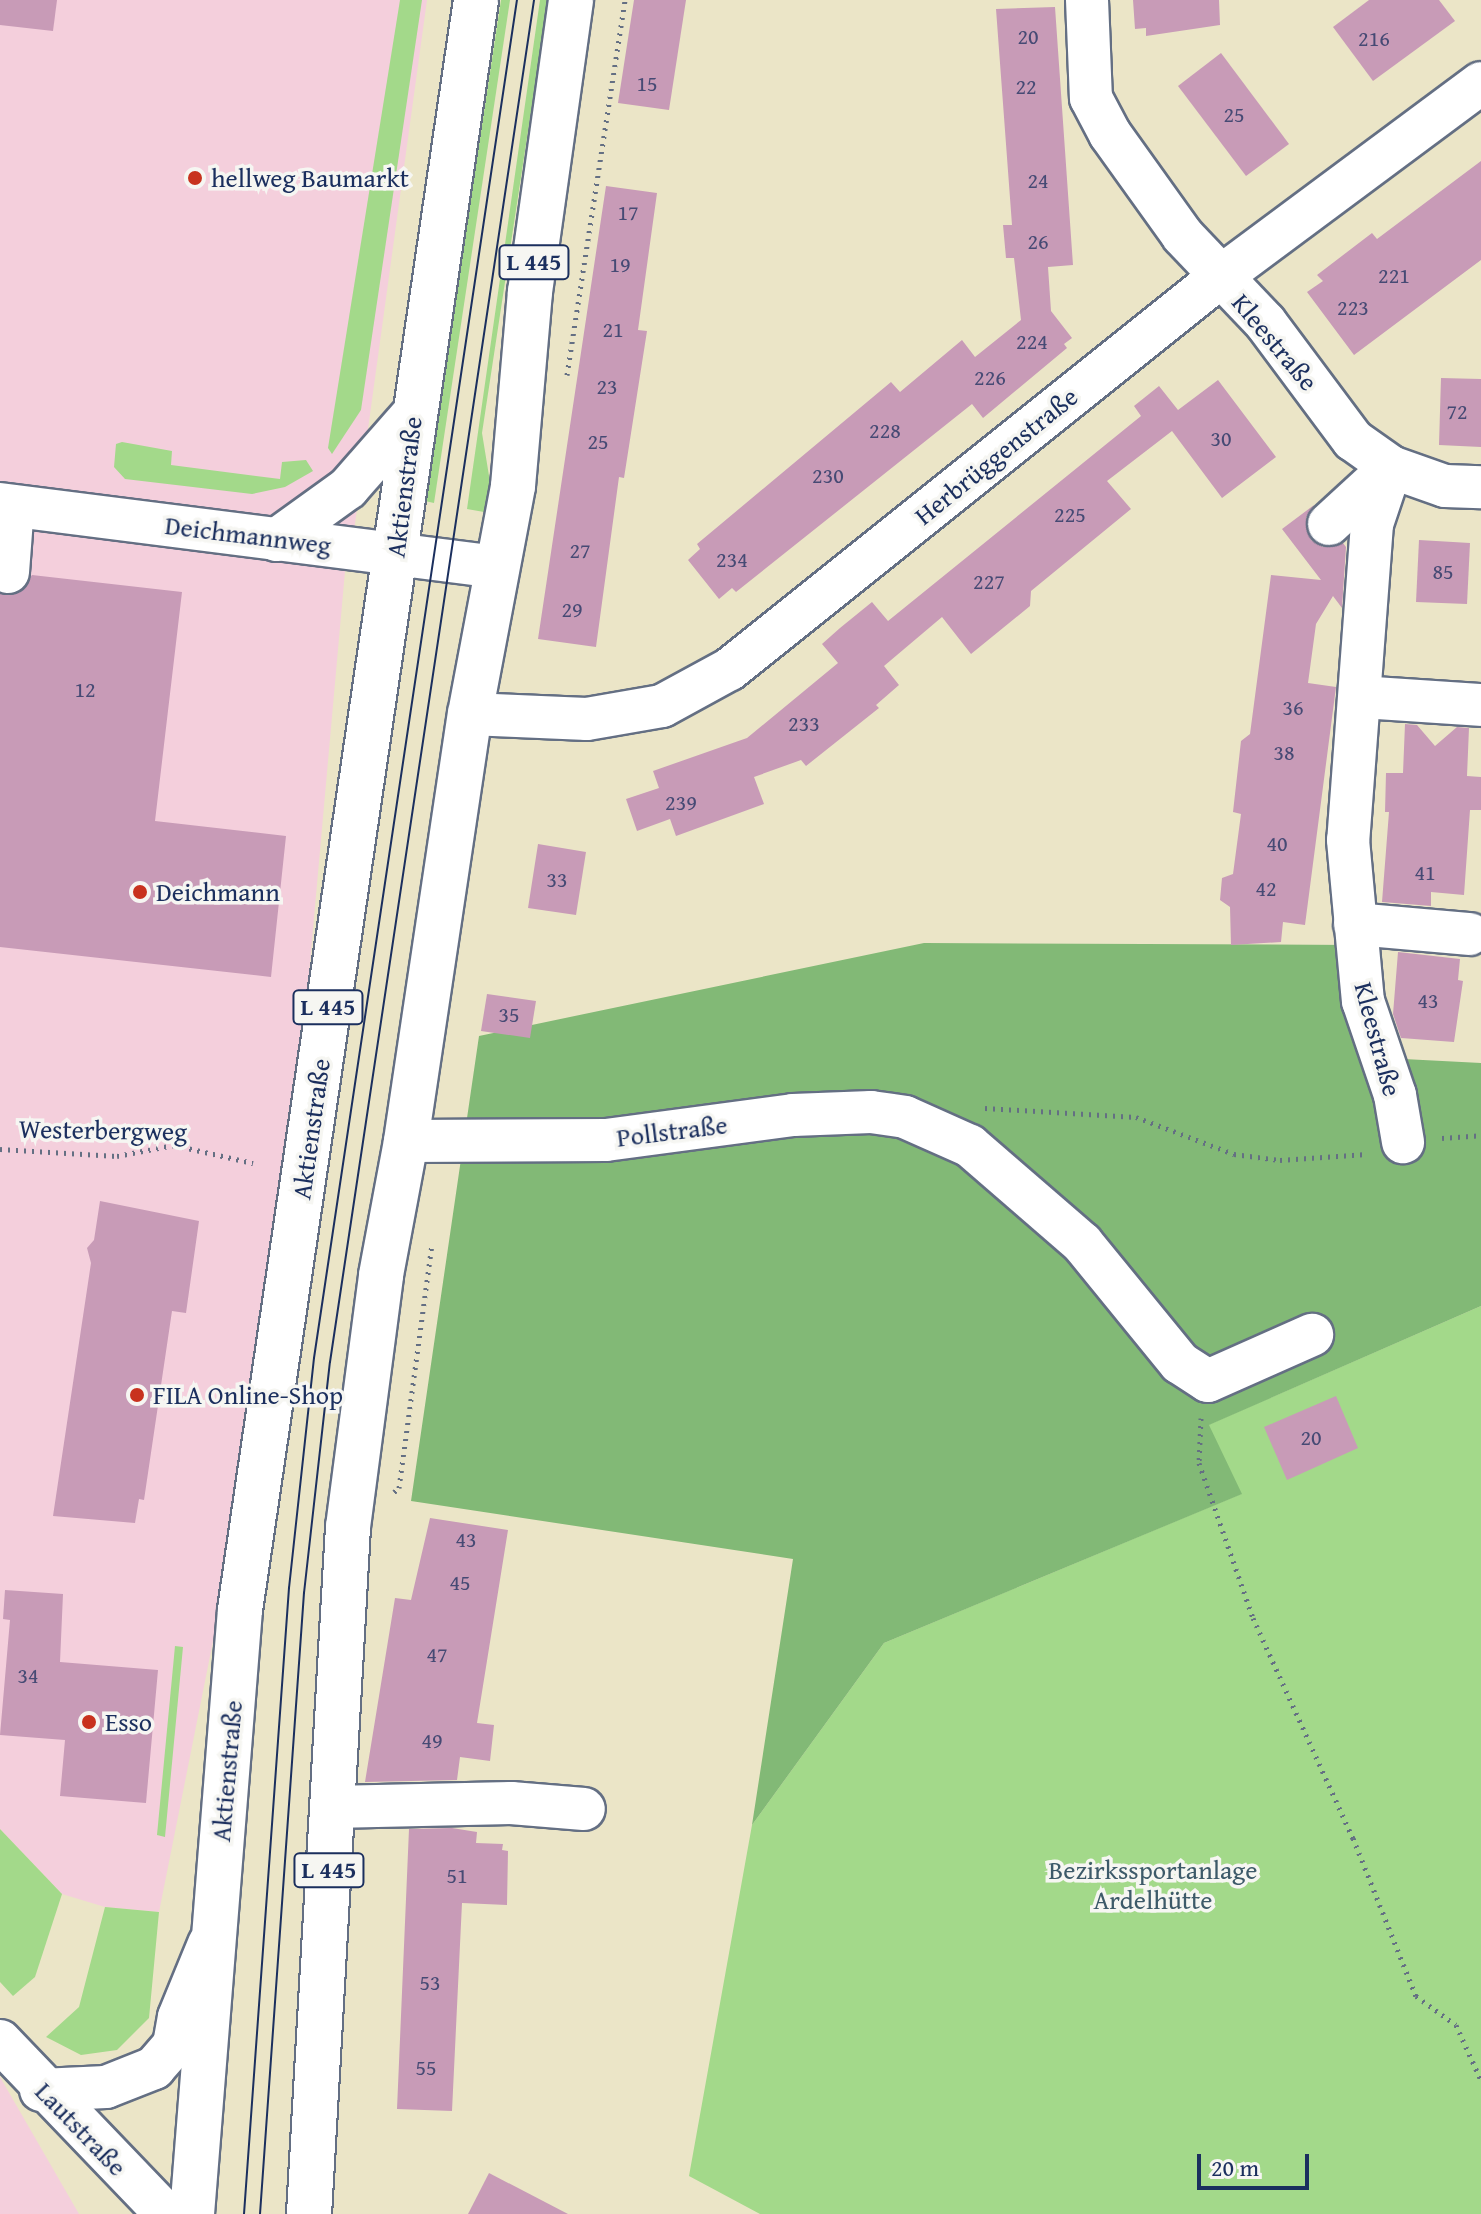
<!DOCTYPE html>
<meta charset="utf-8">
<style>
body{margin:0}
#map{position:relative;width:1481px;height:2214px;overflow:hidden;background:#ebe5c7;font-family:"Gentium Book Plus",serif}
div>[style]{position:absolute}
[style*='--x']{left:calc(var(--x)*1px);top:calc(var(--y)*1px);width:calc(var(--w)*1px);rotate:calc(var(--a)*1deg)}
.built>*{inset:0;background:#f4cfdc}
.green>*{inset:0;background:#a3d98a}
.forest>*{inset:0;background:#82b976}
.building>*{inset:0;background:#c89bb7}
.path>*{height:5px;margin-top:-2.5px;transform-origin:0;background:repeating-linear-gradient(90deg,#646f83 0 2px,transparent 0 8px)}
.roads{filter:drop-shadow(2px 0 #646f83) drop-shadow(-2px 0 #646f83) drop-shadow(0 2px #646f83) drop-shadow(0 -2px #646f83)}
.minor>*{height:42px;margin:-21px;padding:0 21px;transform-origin:21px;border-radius:21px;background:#fff}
.major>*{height:44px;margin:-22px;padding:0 22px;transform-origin:22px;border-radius:22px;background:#fff}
.tram>*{height:2px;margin:-1px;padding:0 1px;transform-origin:1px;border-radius:1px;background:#1b2f5e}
.dots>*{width:22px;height:22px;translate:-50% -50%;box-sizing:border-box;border:4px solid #f6f6f2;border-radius:50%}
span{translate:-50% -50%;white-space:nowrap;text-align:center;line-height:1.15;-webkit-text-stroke:7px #f6f6f2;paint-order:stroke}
.number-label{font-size:22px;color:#464a74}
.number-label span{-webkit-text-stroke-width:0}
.shield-label span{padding:2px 6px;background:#f6f6f2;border:2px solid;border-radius:6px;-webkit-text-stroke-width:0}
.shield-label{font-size:24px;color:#1b2f5e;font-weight:700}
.poi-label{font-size:26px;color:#1b2f5e}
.left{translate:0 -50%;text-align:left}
.street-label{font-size:26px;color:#1b2f5e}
.park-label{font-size:26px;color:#3d5a69}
.scale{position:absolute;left:1197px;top:2154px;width:112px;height:36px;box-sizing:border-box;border:4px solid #1b2f5e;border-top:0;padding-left:10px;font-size:24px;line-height:28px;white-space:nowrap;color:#1b2f5e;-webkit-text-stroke:6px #f6f6f2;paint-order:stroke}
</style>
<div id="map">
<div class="built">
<div style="clip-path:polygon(0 0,427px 0,353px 538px,0 492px)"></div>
<div style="clip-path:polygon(0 513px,346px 560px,289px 1197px,224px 1586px,159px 1912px,105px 1907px,62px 1894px,0 1829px)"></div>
<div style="clip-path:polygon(0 2077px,79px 2214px,0 2214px)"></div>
</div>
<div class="green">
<div style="clip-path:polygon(400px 0,422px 0,361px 410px,332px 454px,328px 448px)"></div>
<div style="clip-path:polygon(501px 0,510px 0,434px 503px,425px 501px)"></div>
<div style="clip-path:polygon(540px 0,548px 0,482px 433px,492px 494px,489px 511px,484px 512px,467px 509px)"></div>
<div style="clip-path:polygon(122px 442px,172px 451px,171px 465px,280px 479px,282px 462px,306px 460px,313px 471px,285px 487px,252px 494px,125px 479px,114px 467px,116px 444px)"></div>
<div style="clip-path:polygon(1481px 1306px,1481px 2214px,760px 2214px,689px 2176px,752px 1825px,884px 1643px,1241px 1494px,1208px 1425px)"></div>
<div style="clip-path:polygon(175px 1646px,183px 1647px,165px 1837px,157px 1835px)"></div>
<div style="clip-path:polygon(0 1829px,62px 1894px,35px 1977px,13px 1996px,0 1982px)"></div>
<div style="clip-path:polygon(105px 1907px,159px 1912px,149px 2018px,117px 2050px,81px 2055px,46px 2037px,79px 2007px)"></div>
</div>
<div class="forest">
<div style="clip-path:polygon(924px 943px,1353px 945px,1365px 1057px,1481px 1063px,1481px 1306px,1209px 1425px,1242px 1494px,884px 1643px,752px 1825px,793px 1559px,411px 1501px,479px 1036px)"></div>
</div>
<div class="building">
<div style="clip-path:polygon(0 0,57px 0,53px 31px,0 25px)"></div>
<div style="clip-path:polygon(634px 0,686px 0,669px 110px,618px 103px)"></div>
<div style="clip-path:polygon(1133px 0,1219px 0,1220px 25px,1146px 36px,1146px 28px,1135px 29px)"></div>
<div style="clip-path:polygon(1369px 0,1439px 0,1455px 21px,1373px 81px,1333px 27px)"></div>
<div style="clip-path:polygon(1055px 7px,1073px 265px,1048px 267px,1051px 311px,1072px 338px,1064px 344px,1067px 348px,983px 418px,972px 404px,736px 592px,732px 588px,719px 599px,688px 560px,700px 549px,697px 544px,891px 382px,900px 392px,962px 340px,975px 357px,1021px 320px,1014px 258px,1006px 258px,1003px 225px,1012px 225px,996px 9px)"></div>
<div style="clip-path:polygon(1221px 53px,1289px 144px,1246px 176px,1178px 86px)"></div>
<div style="clip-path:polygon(1481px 161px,1481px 260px,1354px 355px,1307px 292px,1323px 281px,1317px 275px,1372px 233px,1377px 239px)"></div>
<div style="clip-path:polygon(606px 186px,657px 193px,638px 330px,647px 331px,624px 478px,619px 477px,596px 647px,538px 639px)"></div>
<div style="clip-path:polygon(1441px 378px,1481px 379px,1481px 447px,1439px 445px)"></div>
<div style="clip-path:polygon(1218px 380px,1276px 457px,1222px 498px,1172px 431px,1107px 481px,1131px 509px,1031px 591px,1030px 606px,971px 654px,942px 617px,884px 666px,899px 685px,876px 705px,879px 708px,806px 766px,801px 760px,754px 777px,764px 804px,676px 836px,670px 819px,637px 831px,626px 799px,659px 788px,653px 771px,747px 738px,838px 663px,822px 644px,840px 628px,872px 602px,888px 621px,1141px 416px,1134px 406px,1159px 386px,1178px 410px)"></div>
<div style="clip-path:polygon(1314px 505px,1306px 518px,1311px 540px,1323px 547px,1343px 543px,1346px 547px,1342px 608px,1333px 596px,1316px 624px,1308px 683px,1336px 687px,1305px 925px,1283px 922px,1281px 942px,1231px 945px,1230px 907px,1220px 900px,1222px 878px,1233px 874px,1241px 814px,1233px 812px,1241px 741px,1250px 734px,1271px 575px,1321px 580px,1282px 529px)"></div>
<div style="clip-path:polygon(1419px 540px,1470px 543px,1467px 604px,1416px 602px)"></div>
<div style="clip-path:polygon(32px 575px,182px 592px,155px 821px,286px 836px,271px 977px,0 947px,0 594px,19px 593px)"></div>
<div style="clip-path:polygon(1405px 724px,1417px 725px,1435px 746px,1457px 727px,1469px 728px,1467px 776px,1481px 777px,1481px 810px,1470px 810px,1464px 895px,1431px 892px,1431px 906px,1382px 902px,1389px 812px,1385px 812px,1386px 773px,1403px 773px)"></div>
<div style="clip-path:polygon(538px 844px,586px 852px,576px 915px,528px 908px)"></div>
<div style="clip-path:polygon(1398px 952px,1460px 959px,1458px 980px,1463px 981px,1454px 1042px,1401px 1038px,1393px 1014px)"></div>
<div style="clip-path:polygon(487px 994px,536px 1001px,530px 1038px,481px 1031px)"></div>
<div style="clip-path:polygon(100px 1201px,199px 1221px,186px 1313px,172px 1311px,144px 1500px,139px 1499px,135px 1523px,53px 1516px,91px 1263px,87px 1248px,94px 1240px)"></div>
<div style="clip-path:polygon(1336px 1396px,1358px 1448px,1287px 1480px,1264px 1427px)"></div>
<div style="clip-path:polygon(430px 1518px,508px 1530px,477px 1723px,494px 1725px,490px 1761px,460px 1757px,457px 1780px,365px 1782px,395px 1598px,411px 1600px)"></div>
<div style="clip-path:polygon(5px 1590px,63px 1594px,60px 1662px,158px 1670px,146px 1803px,60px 1796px,65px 1740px,0 1735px,10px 1620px,3px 1619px)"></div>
<div style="clip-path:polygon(452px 1828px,477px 1832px,476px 1843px,503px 1844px,502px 1850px,508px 1851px,507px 1905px,462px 1903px,452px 2111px,397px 2109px,409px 1829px)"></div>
<div style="clip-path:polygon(489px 2173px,568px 2214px,468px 2214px)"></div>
</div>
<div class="path">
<div style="--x:567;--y:375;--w:379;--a:-81.2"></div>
<div style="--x:985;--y:1108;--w:151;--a:3.4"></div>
<div style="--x:1136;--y:1117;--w:105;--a:20.7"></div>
<div style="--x:1234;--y:1154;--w:46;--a:7.4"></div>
<div style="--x:1280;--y:1160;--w:87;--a:-3.9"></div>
<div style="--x:1442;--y:1138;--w:39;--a:-4"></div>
<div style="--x:0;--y:1149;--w:117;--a:3.4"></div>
<div style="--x:117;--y:1156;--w:58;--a:-10.9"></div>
<div style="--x:174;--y:1145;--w:81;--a:12.8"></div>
<div style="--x:1201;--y:1418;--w:45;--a:92.5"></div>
<div style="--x:1199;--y:1463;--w:164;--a:70.8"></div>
<div style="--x:1253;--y:1618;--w:242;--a:65.6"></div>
<div style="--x:1353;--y:1838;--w:170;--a:68.3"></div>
<div style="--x:1416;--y:1996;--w:49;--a:35.9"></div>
<div style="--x:1456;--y:2025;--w:60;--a:65.6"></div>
<div style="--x:394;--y:1492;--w:6;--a:-39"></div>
<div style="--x:399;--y:1488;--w:247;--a:-82.3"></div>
</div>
<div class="roads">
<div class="minor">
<div style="--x:1087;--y:0;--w:98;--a:87.7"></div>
<div style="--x:1091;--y:98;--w:41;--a:62.2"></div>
<div style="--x:1110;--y:134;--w:125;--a:54.4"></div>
<div style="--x:1183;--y:236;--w:119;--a:46.4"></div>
<div style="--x:1265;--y:322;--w:147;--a:53.3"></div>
<div style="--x:1353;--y:440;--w:47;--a:35.4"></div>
<div style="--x:1391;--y:467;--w:57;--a:19.4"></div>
<div style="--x:1445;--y:486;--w:36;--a:2"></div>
<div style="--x:1391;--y:467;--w:60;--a:108.4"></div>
<div style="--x:1372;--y:524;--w:317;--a:94.3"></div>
<div style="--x:1348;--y:840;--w:162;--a:84.7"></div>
<div style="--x:1363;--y:1001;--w:99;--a:71.2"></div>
<div style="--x:1395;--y:1095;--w:48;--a:80.3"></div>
<div style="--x:0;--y:504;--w:501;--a:7.22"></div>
<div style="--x:1329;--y:524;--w:83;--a:-42.6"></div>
<div style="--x:276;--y:540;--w:89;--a:-35.8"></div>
<div style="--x:348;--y:488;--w:98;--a:-48.7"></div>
<div style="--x:8;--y:572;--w:66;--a:-85.7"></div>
<div style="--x:1361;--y:697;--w:120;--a:3.8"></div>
<div style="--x:470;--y:714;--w:117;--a:2.4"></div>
<div style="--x:587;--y:719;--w:76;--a:-9.8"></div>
<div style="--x:662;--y:706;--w:77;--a:-28.6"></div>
<div style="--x:730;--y:669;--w:628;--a:-38.66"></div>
<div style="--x:1220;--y:277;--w:325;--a:-36.6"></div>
<div style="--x:1355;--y:924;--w:115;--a:5"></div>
<div style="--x:406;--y:1141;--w:200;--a:-0.3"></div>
<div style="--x:606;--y:1140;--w:189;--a:-7.6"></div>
<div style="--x:793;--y:1115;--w:78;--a:-2.2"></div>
<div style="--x:871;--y:1112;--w:34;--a:8"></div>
<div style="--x:905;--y:1117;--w:71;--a:24"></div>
<div style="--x:970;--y:1146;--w:148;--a:40.9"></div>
<div style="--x:1082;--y:1243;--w:155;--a:50.8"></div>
<div style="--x:1180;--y:1363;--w:33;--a:33"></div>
<div style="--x:1208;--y:1381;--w:114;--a:-23.9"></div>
<div style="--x:332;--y:1807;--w:179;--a:-1.3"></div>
<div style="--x:511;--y:1803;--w:73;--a:4.7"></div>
<div style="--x:0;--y:2041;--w:240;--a:46.2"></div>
<div style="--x:41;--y:2090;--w:65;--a:-2.6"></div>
<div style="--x:106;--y:2087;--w:52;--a:-21.6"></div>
<div style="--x:154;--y:2068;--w:30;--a:-49"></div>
<div style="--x:174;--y:2045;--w:28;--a:-80"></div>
<div style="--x:179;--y:2017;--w:79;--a:-67.7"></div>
</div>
<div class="major">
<div style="--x:192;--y:2214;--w:606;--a:-85.46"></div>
<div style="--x:240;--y:1610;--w:1627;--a:-81.66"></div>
<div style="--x:309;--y:2214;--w:688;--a:-86.75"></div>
<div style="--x:348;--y:1527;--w:254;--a:-82.5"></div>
<div style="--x:381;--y:1275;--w:136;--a:-79.4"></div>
<div style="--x:406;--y:1141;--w:432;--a:-81.5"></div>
<div style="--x:470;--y:714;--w:232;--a:-79.3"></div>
<div style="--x:513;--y:486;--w:195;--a:-85"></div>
<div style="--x:530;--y:292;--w:295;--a:-82"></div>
</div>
</div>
<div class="tram">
<div style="--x:244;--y:2214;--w:628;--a:-85.89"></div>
<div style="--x:289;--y:1588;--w:231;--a:-83.8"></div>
<div style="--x:314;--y:1358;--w:1373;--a:-81.5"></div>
<div style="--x:260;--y:2214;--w:623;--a:-85.95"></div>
<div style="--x:304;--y:1593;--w:232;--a:-83.6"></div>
<div style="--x:330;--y:1362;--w:1377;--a:-81.48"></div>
</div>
<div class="dots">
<div style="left:195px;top:178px;background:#c8321e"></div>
<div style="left:140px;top:892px;background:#c8321e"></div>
<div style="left:137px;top:1395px;background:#c8321e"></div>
<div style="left:89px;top:1722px;background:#c8321e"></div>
</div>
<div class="number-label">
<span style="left:1028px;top:37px">20</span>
<span style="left:1374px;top:39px">216</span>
<span style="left:647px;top:84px">15</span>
<span style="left:1026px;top:87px">22</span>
<span style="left:1234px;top:115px">25</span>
<span style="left:1038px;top:181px">24</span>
<span style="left:628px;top:213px">17</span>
<span style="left:1038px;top:242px">26</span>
<span style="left:620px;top:265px">19</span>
<span style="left:1394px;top:276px">221</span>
<span style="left:1353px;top:308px">223</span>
<span style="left:613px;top:330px">21</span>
<span style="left:1032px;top:342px">224</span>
<span style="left:990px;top:378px">226</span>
<span style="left:607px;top:387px">23</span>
<span style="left:1457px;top:412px">72</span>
<span style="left:885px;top:431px">228</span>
<span style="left:1221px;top:439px">30</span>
<span style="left:598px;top:442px">25</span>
<span style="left:828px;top:476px">230</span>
<span style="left:1070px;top:515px">225</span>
<span style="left:580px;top:551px">27</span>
<span style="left:732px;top:560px">234</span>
<span style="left:1443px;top:572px">85</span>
<span style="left:989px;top:582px">227</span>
<span style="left:572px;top:610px">29</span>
<span style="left:85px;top:690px">12</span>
<span style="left:1293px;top:708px">36</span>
<span style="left:804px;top:724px">233</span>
<span style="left:1284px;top:753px">38</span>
<span style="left:681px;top:803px">239</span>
<span style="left:1277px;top:844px">40</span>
<span style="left:1425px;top:873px">41</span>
<span style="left:557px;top:880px">33</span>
<span style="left:1266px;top:889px">42</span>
<span style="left:1428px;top:1001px">43</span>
<span style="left:509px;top:1015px">35</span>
<span style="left:1311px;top:1438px">20</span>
<span style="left:466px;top:1540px">43</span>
<span style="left:460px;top:1583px">45</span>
<span style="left:437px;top:1655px">47</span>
<span style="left:28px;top:1676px">34</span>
<span style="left:432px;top:1741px">49</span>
<span style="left:457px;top:1876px">51</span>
<span style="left:430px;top:1983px">53</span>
<span style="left:426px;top:2068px">55</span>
</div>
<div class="shield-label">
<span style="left:534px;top:262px">L 445</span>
<span style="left:328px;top:1007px">L 445</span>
<span style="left:329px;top:1870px">L 445</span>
</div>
<div class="poi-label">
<span class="left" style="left:211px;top:178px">hellweg Baumarkt</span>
<span class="left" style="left:156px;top:892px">Deichmann</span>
<span class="left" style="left:153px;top:1395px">FILA Online-Shop</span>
<span class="left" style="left:105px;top:1722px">Esso</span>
</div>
<div class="street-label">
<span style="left:1275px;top:342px;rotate:50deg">Kleestraße</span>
<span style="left:996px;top:456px;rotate:-39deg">Herbrüggenstraße</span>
<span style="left:404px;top:487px;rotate:-83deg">Aktienstraße</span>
<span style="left:248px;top:535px;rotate:7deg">Deichmannweg</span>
<span style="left:1378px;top:1039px;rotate:75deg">Kleestraße</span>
<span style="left:311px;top:1129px;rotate:-82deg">Aktienstraße</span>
<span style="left:103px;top:1130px;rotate:1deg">Westerbergweg</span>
<span style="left:672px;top:1131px;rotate:-7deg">Pollstraße</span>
<span style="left:227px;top:1771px;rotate:-85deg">Aktienstraße</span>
<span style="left:81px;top:2129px;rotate:46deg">Lautstraße</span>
</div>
<div class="park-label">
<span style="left:1153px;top:1885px">Bezirkssportanlage<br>Ardelhütte</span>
</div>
<div class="scale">20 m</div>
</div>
